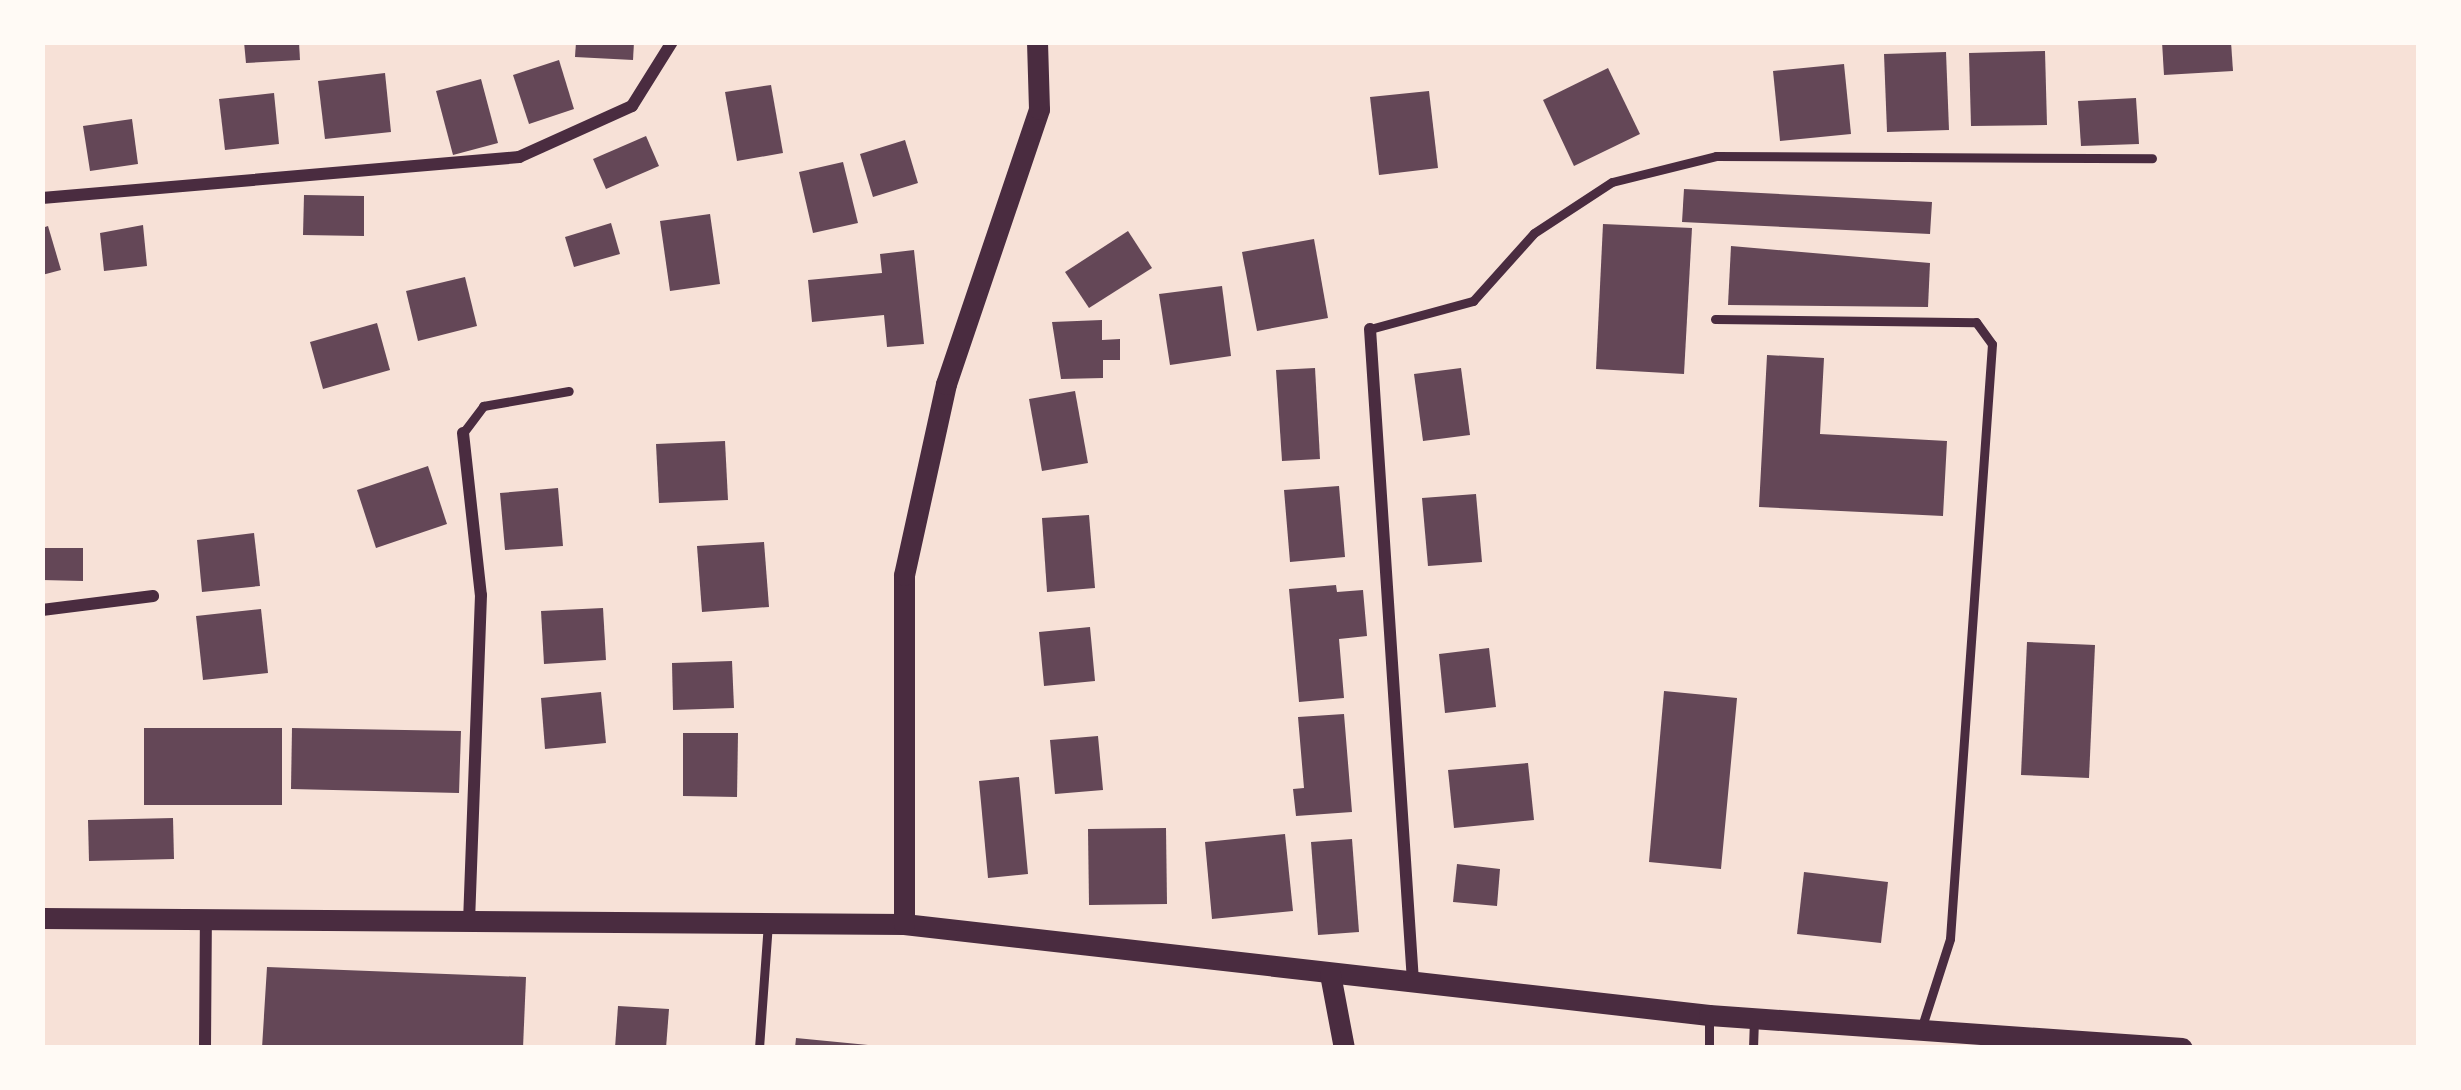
<!DOCTYPE html>
<style>
body{margin:0}
#map{position:relative;width:2461px;height:1090px;overflow:hidden;background:#f7e1d7;font-family:"Roboto Serif",serif}
div>[style]{position:absolute}
[style*='--x']{left:calc(var(--x)*1px);top:calc(var(--y)*1px);width:calc(var(--w)*1px);rotate:calc(var(--a)*1deg)}
.building>*{inset:0;background:#644757}
.service>*{height:9px;margin:-4.5px;padding:0 4.5px;transform-origin:4.5px;border-radius:4.5px;background:#4a2c40}
.minor>*{height:12px;margin:-6px;padding:0 6px;transform-origin:6px;border-radius:6px;background:#4a2c40}
.tertiary>*{height:21px;margin:-10.5px;padding:0 10.5px;transform-origin:10.5px;border-radius:10.5px;background:#4a2c40}
span{translate:-50% -50%;white-space:nowrap;text-align:center;line-height:1.15;-webkit-text-stroke:9px #fffaf5;paint-order:stroke}
.frame{position:absolute;inset:0;border:45px solid #fffaf5;pointer-events:none}
</style>
<div id="map">
<div class="building">
<div style="clip-path:polygon(244px 42px,299px 42px,300px 60px,246px 63px)"></div>
<div style="clip-path:polygon(576px 42px,634px 42px,633px 60px,575px 57px)"></div>
<div style="clip-path:polygon(2162px 42px,2231px 42px,2233px 71px,2164px 75px)"></div>
<div style="clip-path:polygon(2045px 51px,2047px 125px,1971px 126px,1969px 53px)"></div>
<div style="clip-path:polygon(1946px 52px,1949px 130px,1887px 132px,1884px 54px)"></div>
<div style="clip-path:polygon(559px 60px,574px 109px,529px 124px,513px 75px)"></div>
<div style="clip-path:polygon(1844px 64px,1851px 134px,1780px 141px,1773px 71px)"></div>
<div style="clip-path:polygon(1608px 68px,1640px 134px,1574px 166px,1543px 100px)"></div>
<div style="clip-path:polygon(385px 73px,391px 132px,325px 139px,318px 81px)"></div>
<div style="clip-path:polygon(481px 79px,498px 143px,453px 155px,436px 91px)"></div>
<div style="clip-path:polygon(771px 85px,783px 153px,737px 161px,725px 92px)"></div>
<div style="clip-path:polygon(1429px 91px,1438px 168px,1379px 175px,1370px 97px)"></div>
<div style="clip-path:polygon(274px 93px,279px 144px,225px 150px,219px 99px)"></div>
<div style="clip-path:polygon(2136px 98px,2139px 144px,2081px 146px,2078px 101px)"></div>
<div style="clip-path:polygon(132px 119px,138px 164px,90px 171px,83px 126px)"></div>
<div style="clip-path:polygon(646px 136px,659px 166px,606px 189px,593px 159px)"></div>
<div style="clip-path:polygon(905px 140px,918px 183px,873px 197px,860px 154px)"></div>
<div style="clip-path:polygon(843px 162px,858px 223px,813px 233px,799px 172px)"></div>
<div style="clip-path:polygon(1684px 189px,1932px 202px,1930px 234px,1682px 222px)"></div>
<div style="clip-path:polygon(304px 195px,364px 196px,364px 236px,303px 235px)"></div>
<div style="clip-path:polygon(710px 214px,720px 284px,670px 291px,660px 221px)"></div>
<div style="clip-path:polygon(611px 223px,620px 254px,574px 267px,565px 237px)"></div>
<div style="clip-path:polygon(1603px 224px,1692px 228px,1684px 374px,1596px 369px)"></div>
<div style="clip-path:polygon(143px 225px,147px 266px,104px 271px,100px 233px)"></div>
<div style="clip-path:polygon(48px 226px,61px 270px,42px 275px,42px 228px)"></div>
<div style="clip-path:polygon(1128px 231px,1152px 268px,1089px 308px,1065px 272px)"></div>
<div style="clip-path:polygon(1314px 239px,1328px 318px,1257px 331px,1242px 252px)"></div>
<div style="clip-path:polygon(1731px 246px,1930px 263px,1928px 307px,1728px 305px)"></div>
<div style="clip-path:polygon(914px 250px,924px 344px,887px 347px,884px 315px,812px 322px,808px 280px,882px 273px,880px 254px)"></div>
<div style="clip-path:polygon(465px 277px,477px 326px,418px 341px,406px 291px)"></div>
<div style="clip-path:polygon(1222px 286px,1231px 356px,1170px 365px,1159px 294px)"></div>
<div style="clip-path:polygon(1102px 320px,1102px 340px,1120px 339px,1120px 360px,1103px 360px,1103px 378px,1061px 379px,1052px 322px)"></div>
<div style="clip-path:polygon(377px 323px,390px 370px,323px 389px,310px 342px)"></div>
<div style="clip-path:polygon(1767px 355px,1824px 358px,1820px 434px,1947px 441px,1943px 516px,1759px 507px)"></div>
<div style="clip-path:polygon(1315px 368px,1320px 459px,1282px 461px,1276px 370px)"></div>
<div style="clip-path:polygon(1461px 368px,1470px 435px,1423px 441px,1414px 374px)"></div>
<div style="clip-path:polygon(1075px 391px,1088px 463px,1042px 471px,1029px 399px)"></div>
<div style="clip-path:polygon(725px 441px,728px 500px,659px 503px,656px 444px)"></div>
<div style="clip-path:polygon(428px 466px,447px 524px,376px 548px,357px 490px)"></div>
<div style="clip-path:polygon(1339px 486px,1345px 557px,1290px 562px,1284px 490px)"></div>
<div style="clip-path:polygon(558px 488px,563px 546px,505px 550px,500px 493px)"></div>
<div style="clip-path:polygon(1476px 494px,1482px 562px,1428px 566px,1422px 498px)"></div>
<div style="clip-path:polygon(1089px 515px,1095px 588px,1047px 592px,1042px 518px)"></div>
<div style="clip-path:polygon(254px 533px,260px 586px,202px 592px,197px 540px)"></div>
<div style="clip-path:polygon(764px 542px,769px 607px,702px 612px,697px 546px)"></div>
<div style="clip-path:polygon(42px 548px,83px 548px,83px 581px,42px 580px)"></div>
<div style="clip-path:polygon(1336px 585px,1337px 592px,1363px 590px,1367px 636px,1339px 639px,1344px 698px,1299px 702px,1289px 589px)"></div>
<div style="clip-path:polygon(603px 608px,606px 660px,544px 664px,541px 611px)"></div>
<div style="clip-path:polygon(261px 609px,268px 673px,203px 680px,196px 616px)"></div>
<div style="clip-path:polygon(1090px 627px,1095px 681px,1044px 686px,1039px 632px)"></div>
<div style="clip-path:polygon(2027px 642px,2095px 645px,2089px 778px,2021px 775px)"></div>
<div style="clip-path:polygon(1489px 648px,1496px 707px,1445px 713px,1439px 654px)"></div>
<div style="clip-path:polygon(732px 661px,734px 708px,673px 710px,672px 663px)"></div>
<div style="clip-path:polygon(1664px 691px,1737px 698px,1721px 869px,1649px 862px)"></div>
<div style="clip-path:polygon(601px 692px,606px 743px,545px 749px,541px 698px)"></div>
<div style="clip-path:polygon(1344px 714px,1352px 812px,1296px 816px,1293px 789px,1304px 788px,1298px 717px)"></div>
<div style="clip-path:polygon(144px 728px,282px 728px,282px 805px,144px 805px)"></div>
<div style="clip-path:polygon(292px 728px,461px 731px,459px 793px,291px 789px)"></div>
<div style="clip-path:polygon(683px 733px,738px 733px,737px 797px,683px 796px)"></div>
<div style="clip-path:polygon(1098px 736px,1103px 790px,1055px 794px,1050px 740px)"></div>
<div style="clip-path:polygon(1528px 763px,1534px 820px,1454px 828px,1448px 770px)"></div>
<div style="clip-path:polygon(1019px 777px,1028px 874px,988px 878px,979px 781px)"></div>
<div style="clip-path:polygon(173px 818px,174px 859px,89px 861px,88px 820px)"></div>
<div style="clip-path:polygon(1166px 828px,1167px 904px,1089px 905px,1088px 829px)"></div>
<div style="clip-path:polygon(1285px 834px,1293px 911px,1212px 919px,1205px 842px)"></div>
<div style="clip-path:polygon(1352px 839px,1359px 932px,1318px 935px,1311px 842px)"></div>
<div style="clip-path:polygon(1457px 864px,1500px 869px,1497px 906px,1453px 902px)"></div>
<div style="clip-path:polygon(1804px 872px,1888px 882px,1881px 943px,1797px 934px)"></div>
<div style="clip-path:polygon(267px 967px,526px 977px,523px 1048px,262px 1048px)"></div>
<div style="clip-path:polygon(618px 1006px,669px 1009px,666px 1048px,615px 1048px)"></div>
<div style="clip-path:polygon(796px 1038px,868px 1045px,868px 1048px,795px 1048px)"></div>
</div>
<div class="service">
<div style="--x:1715;--y:319;--w:261;--a:0.7"></div>
<div style="--x:1976;--y:322;--w:27;--a:54"></div>
<div style="--x:1992;--y:344;--w:596;--a:94.04"></div>
<div style="--x:1950;--y:939;--w:91;--a:107.8"></div>
<div style="--x:1370;--y:329;--w:107;--a:-15.2"></div>
<div style="--x:1473;--y:301;--w:91;--a:-48.1"></div>
<div style="--x:1534;--y:233;--w:93;--a:-33.2"></div>
<div style="--x:1612;--y:182;--w:107;--a:-14"></div>
<div style="--x:1716;--y:156;--w:436;--a:0.3"></div>
<div style="--x:463;--y:433;--w:34;--a:-53"></div>
<div style="--x:483;--y:406;--w:87;--a:-9.9"></div>
<div style="--x:1709;--y:1015;--w:33;--a:90"></div>
<div style="--x:759;--y:1048;--w:126;--a:-85.9"></div>
<div style="--x:1753;--y:1048;--w:30;--a:-88"></div>
</div>
<div class="minor">
<div style="--x:42;--y:198;--w:479;--a:-4.9"></div>
<div style="--x:519;--y:157;--w:124;--a:-24.3"></div>
<div style="--x:632;--y:106;--w:75;--a:-58"></div>
<div style="--x:1370;--y:329;--w:654;--a:86.23"></div>
<div style="--x:463;--y:433;--w:163;--a:83.7"></div>
<div style="--x:481;--y:595;--w:323;--a:92.1"></div>
<div style="--x:42;--y:610;--w:112;--a:-7.2"></div>
<div style="--x:205;--y:1048;--w:131;--a:-89.6"></div>
</div>
<div class="tertiary">
<div style="--x:42;--y:918;--w:862;--a:0.4"></div>
<div style="--x:904;--y:924;--w:810;--a:6.45"></div>
<div style="--x:1709;--y:1015;--w:474;--a:4"></div>
<div style="--x:904;--y:924;--w:349;--a:-90"></div>
<div style="--x:904;--y:575;--w:196;--a:-77.6"></div>
<div style="--x:946;--y:384;--w:290;--a:-71.3"></div>
<div style="--x:1039;--y:109;--w:67;--a:-91.7"></div>
<div style="--x:1330;--y:974;--w:75;--a:79.3"></div>
</div>
<div class="frame"></div>
</div>
